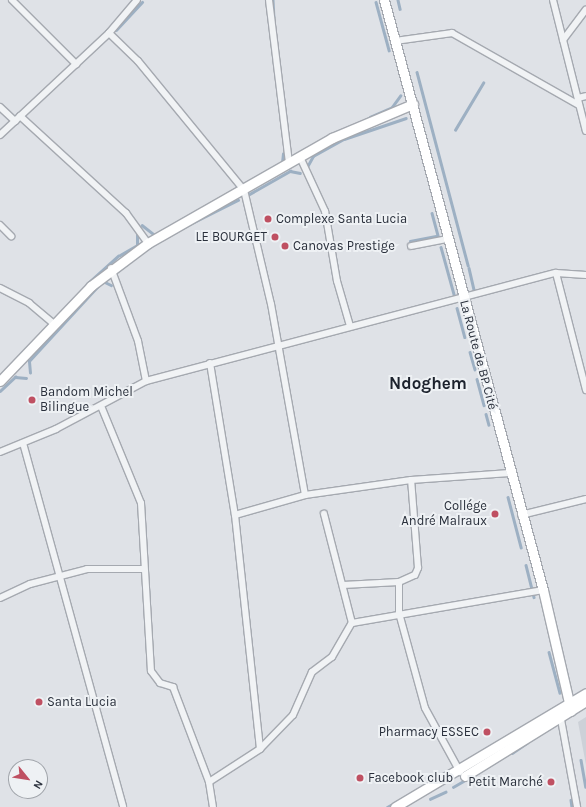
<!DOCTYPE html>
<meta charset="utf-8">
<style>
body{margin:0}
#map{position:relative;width:586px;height:807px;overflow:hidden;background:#dfe2e7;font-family:Karla,sans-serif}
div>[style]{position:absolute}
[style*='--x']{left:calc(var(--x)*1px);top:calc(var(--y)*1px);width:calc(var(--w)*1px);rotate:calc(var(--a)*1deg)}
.built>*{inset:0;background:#cdd1d8}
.stream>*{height:2.5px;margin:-1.25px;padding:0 1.25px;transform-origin:1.25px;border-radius:1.25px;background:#9db0c3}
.roads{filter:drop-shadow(1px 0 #a5a9b0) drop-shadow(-1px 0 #a5a9b0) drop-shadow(0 1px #a5a9b0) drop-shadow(0 -1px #a5a9b0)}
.street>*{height:6px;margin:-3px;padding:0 3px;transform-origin:3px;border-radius:3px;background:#f1f3f5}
.secondary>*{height:9px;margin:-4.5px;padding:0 4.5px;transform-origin:4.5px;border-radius:4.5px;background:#fff}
.dots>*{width:11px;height:11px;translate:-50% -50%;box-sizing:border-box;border:2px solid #eef1f4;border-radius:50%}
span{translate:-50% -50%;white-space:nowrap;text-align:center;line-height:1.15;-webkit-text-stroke:4px #eef1f4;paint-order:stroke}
.poi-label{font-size:13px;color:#2a303c}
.left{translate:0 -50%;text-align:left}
.right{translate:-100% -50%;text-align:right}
.street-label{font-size:13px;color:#2a303c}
.district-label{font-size:17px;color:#1c222d;font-weight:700}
.north{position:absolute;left:8px;top:759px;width:40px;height:40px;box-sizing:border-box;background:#eef1f4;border:1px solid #a0a4aa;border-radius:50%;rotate:120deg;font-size:11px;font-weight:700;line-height:16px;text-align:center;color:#2a303c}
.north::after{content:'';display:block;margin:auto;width:14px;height:18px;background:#bf5062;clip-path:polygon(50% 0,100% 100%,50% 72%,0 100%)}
</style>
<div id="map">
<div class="built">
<div style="clip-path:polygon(586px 717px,586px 765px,578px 722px)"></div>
</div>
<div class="stream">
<div style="--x:273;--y:0;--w:17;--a:87"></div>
<div style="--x:398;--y:0;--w:9;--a:77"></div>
<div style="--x:376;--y:2;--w:50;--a:74.8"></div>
<div style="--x:116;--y:30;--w:38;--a:-47"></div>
<div style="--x:417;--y:72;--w:200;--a:75.2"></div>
<div style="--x:370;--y:117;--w:24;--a:-24"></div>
<div style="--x:392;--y:107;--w:14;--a:-54"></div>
<div style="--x:455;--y:130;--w:55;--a:-59.2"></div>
<div style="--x:282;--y:163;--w:9;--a:-84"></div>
<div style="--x:307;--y:167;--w:13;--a:-61"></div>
<div style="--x:313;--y:156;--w:35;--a:-29"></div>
<div style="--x:344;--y:139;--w:65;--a:-18.7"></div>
<div style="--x:246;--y:196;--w:51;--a:-29.6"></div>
<div style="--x:290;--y:171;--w:10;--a:11"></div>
<div style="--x:432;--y:213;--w:28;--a:75"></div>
<div style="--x:142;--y:225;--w:16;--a:38"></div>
<div style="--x:178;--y:230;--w:67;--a:-26.6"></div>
<div style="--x:410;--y:241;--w:26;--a:-11"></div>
<div style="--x:441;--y:247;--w:53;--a:74.6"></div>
<div style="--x:120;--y:255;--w:20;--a:-30"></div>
<div style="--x:137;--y:245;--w:12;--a:-90"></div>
<div style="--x:469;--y:268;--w:26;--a:77"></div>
<div style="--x:103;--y:281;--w:9;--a:27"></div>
<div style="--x:87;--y:284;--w:42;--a:-42.1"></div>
<div style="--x:457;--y:308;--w:30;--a:75"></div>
<div style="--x:470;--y:352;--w:18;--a:74"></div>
<div style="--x:30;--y:373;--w:12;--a:-95"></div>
<div style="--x:29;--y:361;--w:102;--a:-47.4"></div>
<div style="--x:477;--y:379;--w:27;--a:75"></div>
<div style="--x:0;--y:391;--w:21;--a:-43"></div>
<div style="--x:15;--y:377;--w:11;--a:5"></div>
<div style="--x:486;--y:414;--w:11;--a:75"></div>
<div style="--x:508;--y:497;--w:52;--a:75.4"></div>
<div style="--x:526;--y:565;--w:33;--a:76"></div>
<div style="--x:549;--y:652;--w:42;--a:75"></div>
<div style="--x:512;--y:753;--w:18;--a:-34"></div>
<div style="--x:581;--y:760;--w:27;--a:80"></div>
<div style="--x:453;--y:787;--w:16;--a:-30"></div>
<div style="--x:430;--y:799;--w:17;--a:-25"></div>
<div style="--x:571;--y:800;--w:7;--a:82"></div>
<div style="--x:387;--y:807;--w:4;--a:-27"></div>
</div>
<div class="roads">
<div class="street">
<div style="--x:12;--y:0;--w:91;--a:45"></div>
<div style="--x:269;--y:0;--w:164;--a:83"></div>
<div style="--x:553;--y:0;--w:135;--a:75.9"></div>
<div style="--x:109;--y:33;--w:40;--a:44"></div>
<div style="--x:138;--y:61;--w:167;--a:50.6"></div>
<div style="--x:244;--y:190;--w:117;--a:76.7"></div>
<div style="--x:271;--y:304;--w:194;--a:79.9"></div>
<div style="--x:563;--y:40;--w:38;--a:-53"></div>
<div style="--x:395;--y:41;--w:58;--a:-8"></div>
<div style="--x:452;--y:33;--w:146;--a:29.6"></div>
<div style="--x:578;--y:98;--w:8;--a:-14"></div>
<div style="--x:0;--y:107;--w:21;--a:43"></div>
<div style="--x:20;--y:116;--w:144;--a:42.5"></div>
<div style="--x:126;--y:213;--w:37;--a:54"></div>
<div style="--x:0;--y:135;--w:149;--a:-43.1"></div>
<div style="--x:109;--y:33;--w:43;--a:-49.7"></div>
<div style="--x:300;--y:157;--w:60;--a:65.2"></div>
<div style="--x:325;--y:211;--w:71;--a:80.3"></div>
<div style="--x:337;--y:281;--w:47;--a:73.9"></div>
<div style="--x:0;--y:225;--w:16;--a:45"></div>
<div style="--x:411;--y:246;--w:37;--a:-11"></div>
<div style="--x:111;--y:268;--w:78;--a:69.7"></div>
<div style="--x:138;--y:341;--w:41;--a:78.7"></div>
<div style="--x:556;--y:273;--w:121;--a:75.6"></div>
<div style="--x:0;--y:288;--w:33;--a:27"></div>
<div style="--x:29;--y:303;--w:34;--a:40"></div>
<div style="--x:210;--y:363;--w:154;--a:80.7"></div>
<div style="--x:235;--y:515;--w:235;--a:83.9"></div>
<div style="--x:101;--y:406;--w:105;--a:67.6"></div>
<div style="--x:141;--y:503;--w:168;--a:86.6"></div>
<div style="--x:151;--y:671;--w:15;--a:53"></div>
<div style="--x:160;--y:683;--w:14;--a:17"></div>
<div style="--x:173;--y:687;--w:102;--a:69.2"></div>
<div style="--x:209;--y:782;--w:25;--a:81"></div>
<div style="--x:23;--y:443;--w:377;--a:74.6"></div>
<div style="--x:0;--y:452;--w:61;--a:-22.3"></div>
<div style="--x:56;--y:429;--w:102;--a:-28.1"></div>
<div style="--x:146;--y:381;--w:424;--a:-14.8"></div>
<div style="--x:556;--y:273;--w:30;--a:4"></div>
<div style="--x:235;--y:515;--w:73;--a:-15.9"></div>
<div style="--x:305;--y:495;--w:107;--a:-8.1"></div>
<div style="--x:411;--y:480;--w:99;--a:-4"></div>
<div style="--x:521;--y:515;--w:67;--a:-13.8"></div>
<div style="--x:399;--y:582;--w:31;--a:90"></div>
<div style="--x:399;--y:613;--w:98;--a:74.7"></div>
<div style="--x:425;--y:708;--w:73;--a:61.3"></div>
<div style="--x:343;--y:585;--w:56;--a:-3.1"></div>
<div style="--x:399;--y:582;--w:17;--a:-24"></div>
<div style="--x:415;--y:575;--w:8;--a:-67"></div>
<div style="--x:418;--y:568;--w:88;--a:-94.5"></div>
<div style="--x:0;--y:598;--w:33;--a:-25"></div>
<div style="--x:30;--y:584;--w:59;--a:-14.7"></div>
<div style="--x:87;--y:569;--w:57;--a:0"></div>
<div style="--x:352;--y:623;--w:194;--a:-9.8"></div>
<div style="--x:560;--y:714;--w:95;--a:79.6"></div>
<div style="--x:209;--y:782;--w:61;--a:-32.9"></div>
<div style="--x:260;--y:749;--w:47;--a:-45.9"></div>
<div style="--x:293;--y:715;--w:47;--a:-66.2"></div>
<div style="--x:312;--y:672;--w:25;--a:-37"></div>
<div style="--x:332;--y:657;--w:39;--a:-60"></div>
<div style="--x:352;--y:623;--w:113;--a:-104.4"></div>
</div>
<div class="secondary">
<div style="--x:384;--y:0;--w:611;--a:74.92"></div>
<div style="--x:543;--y:590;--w:124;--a:77"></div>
<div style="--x:0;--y:381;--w:132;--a:-46.2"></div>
<div style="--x:91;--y:286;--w:71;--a:-37"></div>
<div style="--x:148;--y:243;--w:212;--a:-29.7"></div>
<div style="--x:332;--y:138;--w:88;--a:-22.8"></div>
<div style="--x:465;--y:776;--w:142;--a:-31.8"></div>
<div style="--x:395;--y:807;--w:222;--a:-30.8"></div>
</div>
</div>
<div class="dots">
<div style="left:268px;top:219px;background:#bf5062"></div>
<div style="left:275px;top:237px;background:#bf5062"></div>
<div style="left:285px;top:246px;background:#bf5062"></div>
<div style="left:32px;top:400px;background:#bf5062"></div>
<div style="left:495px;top:514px;background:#bf5062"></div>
<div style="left:39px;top:702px;background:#bf5062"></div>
<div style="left:487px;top:732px;background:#bf5062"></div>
<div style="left:360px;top:778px;background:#bf5062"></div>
<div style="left:551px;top:782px;background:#bf5062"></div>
</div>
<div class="poi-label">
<span class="left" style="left:276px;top:219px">Complexe Santa Lucia</span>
<span class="right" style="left:267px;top:237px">LE BOURGET</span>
<span class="left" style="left:293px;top:246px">Canovas Prestige</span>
<span class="left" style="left:40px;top:400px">Bandom Michel<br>Bilingue</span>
<span class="right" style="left:487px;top:514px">Collége<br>André Malraux</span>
<span class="left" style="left:47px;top:702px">Santa Lucia</span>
<span class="right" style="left:479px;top:732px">Pharmacy ESSEC</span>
<span class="left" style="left:368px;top:778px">Facebook club</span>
<span class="right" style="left:543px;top:782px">Petit Marché</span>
</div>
<div class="street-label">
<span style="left:478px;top:355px;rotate:75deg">La Route de BP Cité</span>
</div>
<div class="district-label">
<span style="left:428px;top:384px">Ndoghem</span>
</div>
<div class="north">N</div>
</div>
